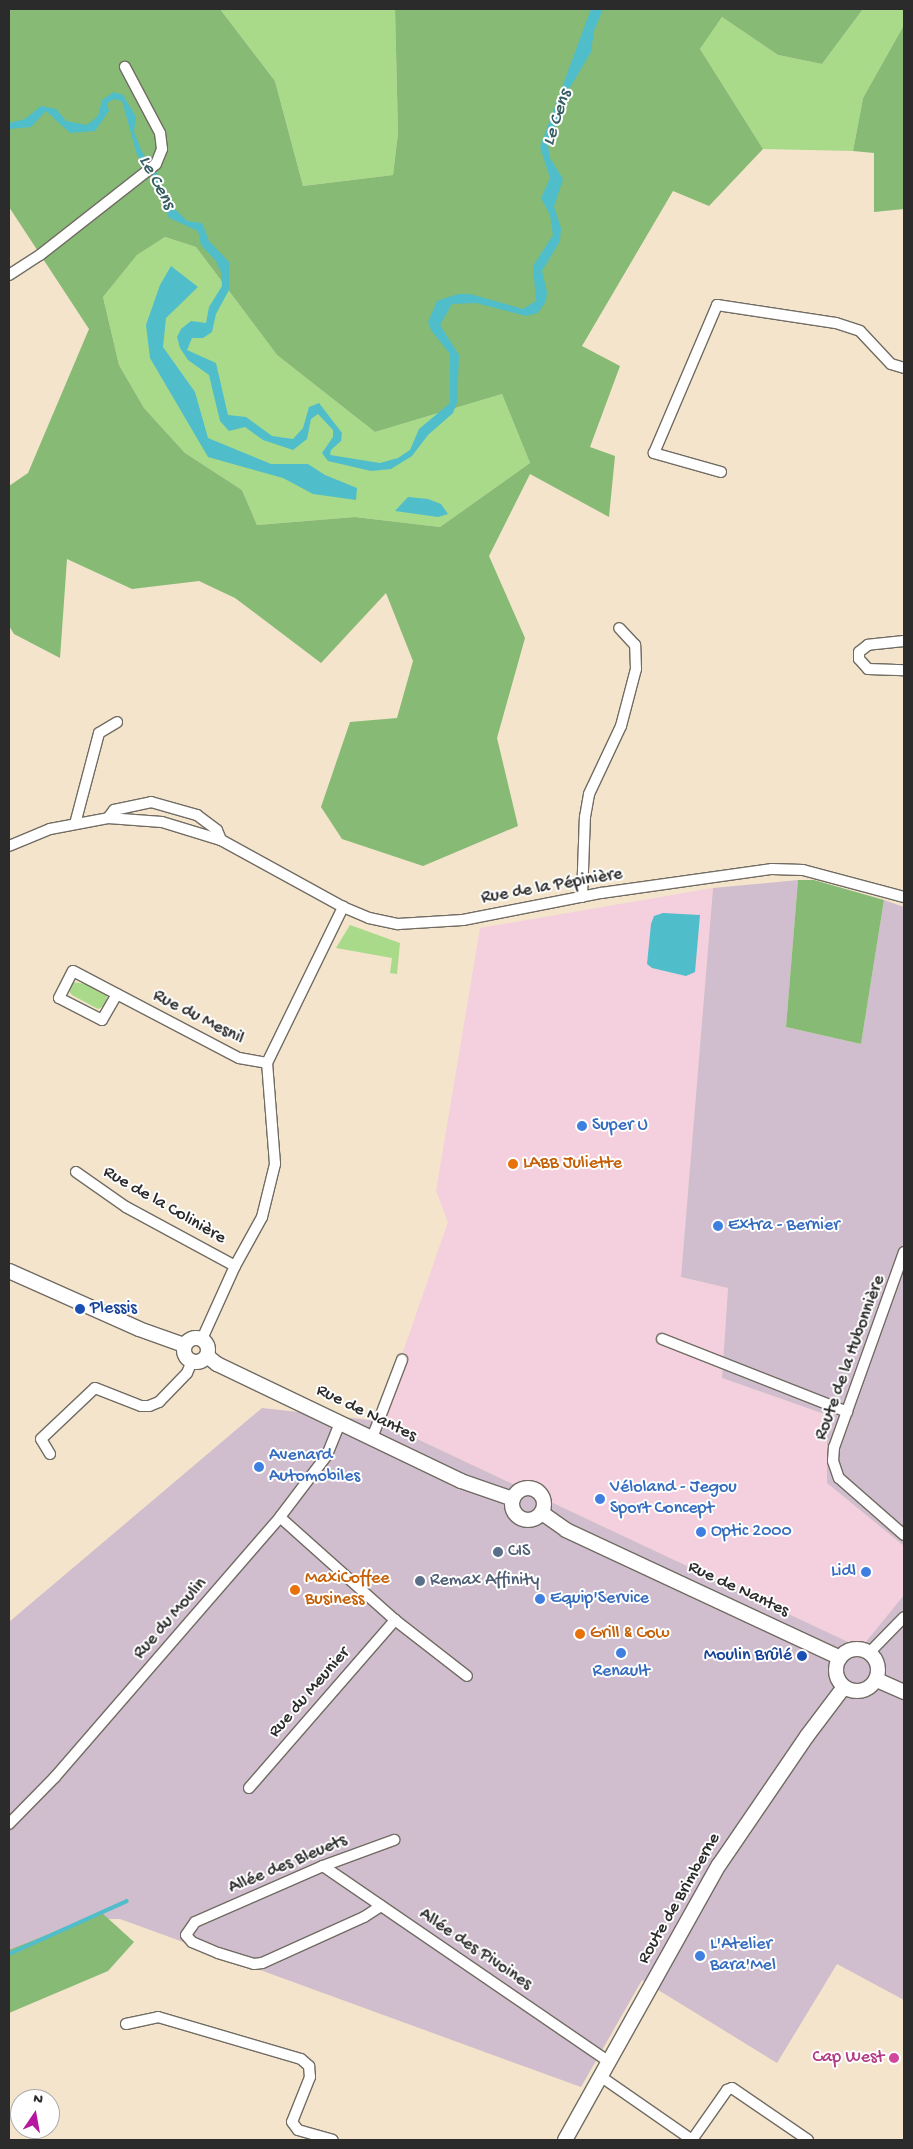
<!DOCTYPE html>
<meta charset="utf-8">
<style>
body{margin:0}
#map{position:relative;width:913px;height:2149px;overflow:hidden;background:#f3e4cb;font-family:"Gochi Hand",sans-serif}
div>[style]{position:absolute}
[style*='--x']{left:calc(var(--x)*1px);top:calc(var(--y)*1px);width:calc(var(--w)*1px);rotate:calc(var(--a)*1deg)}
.built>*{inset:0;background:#f4cfdd}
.industrial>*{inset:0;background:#d0bdcd}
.green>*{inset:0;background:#a9da89}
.forest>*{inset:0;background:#86ba75}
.water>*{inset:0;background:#50bdca}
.stream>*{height:4px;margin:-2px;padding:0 2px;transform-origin:2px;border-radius:2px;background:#50bdca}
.roads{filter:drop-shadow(1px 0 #716c63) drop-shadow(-1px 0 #716c63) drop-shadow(0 1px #716c63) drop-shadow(0 -1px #716c63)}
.street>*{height:10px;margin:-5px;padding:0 5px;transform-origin:5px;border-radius:5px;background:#fff}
.secondary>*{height:14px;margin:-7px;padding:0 7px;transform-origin:7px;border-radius:7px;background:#fff}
.secondary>.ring{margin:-7px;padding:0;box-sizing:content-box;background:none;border:14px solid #fff;border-radius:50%}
.dots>*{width:14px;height:14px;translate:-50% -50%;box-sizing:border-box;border:2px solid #fff;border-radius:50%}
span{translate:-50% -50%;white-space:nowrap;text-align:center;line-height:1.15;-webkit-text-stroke:4px #fff;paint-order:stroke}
.street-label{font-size:18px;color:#2b2b2b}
.shop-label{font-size:18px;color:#366cbe}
.left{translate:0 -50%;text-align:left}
.right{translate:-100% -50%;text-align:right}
.food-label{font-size:18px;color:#c56008}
.transit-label{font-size:18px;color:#164399}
.service-label{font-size:18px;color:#4e5e75}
.hotel-label{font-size:18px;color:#b23c85}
.water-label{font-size:19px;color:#385e63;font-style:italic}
.frame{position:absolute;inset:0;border:10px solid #2b2b2b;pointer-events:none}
.north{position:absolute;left:10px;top:2089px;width:50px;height:50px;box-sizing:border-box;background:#fff;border:1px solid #aaa;border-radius:50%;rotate:12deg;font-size:14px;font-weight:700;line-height:20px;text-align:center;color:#2b2b2b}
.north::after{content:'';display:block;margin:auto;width:18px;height:22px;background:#b5179e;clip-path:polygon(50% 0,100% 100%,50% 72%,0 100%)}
</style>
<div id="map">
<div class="built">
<div style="clip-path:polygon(713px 888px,681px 1277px,728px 1288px,722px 1378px,827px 1415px,827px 1483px,904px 1546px,904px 1595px,861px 1648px,379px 1421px,448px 1222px,436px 1191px,480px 928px)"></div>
</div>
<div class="industrial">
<div style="clip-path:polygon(798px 880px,786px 1027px,861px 1044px,884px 900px,904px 907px,904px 1546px,827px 1483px,827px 1415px,722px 1378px,728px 1288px,681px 1277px,713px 888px)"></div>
<div style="clip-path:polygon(262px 1408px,379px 1421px,861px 1648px,904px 1595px,904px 2000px,837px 1964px,777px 2063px,642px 1980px,581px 2087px,120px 1919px,86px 1919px,9px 1953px,9px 1622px)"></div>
</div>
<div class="green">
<div style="clip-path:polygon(220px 9px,395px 9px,398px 133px,393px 175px,303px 186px,275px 81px)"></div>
<div style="clip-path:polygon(863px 9px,904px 9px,904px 25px,863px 98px,853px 151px,763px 149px,700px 49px,722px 17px,778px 55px,822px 64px)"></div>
<div style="clip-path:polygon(165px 237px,196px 247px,277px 355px,375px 432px,502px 394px,530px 463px,440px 527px,355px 517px,257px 525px,242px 490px,185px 453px,144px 408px,119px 365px,103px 297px,137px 255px)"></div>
<div style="clip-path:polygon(350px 925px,400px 943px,397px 974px,390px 973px,392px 958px,336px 948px)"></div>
<div style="clip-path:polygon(72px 982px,86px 984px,103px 992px,107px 996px,106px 1005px,98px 1009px,72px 995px,68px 990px)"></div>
</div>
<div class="forest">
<div style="clip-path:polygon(evenodd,9px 9px,220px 9px,275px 81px,303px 186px,393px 175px,398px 133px,395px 9px,863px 9px,822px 64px,778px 55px,722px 17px,700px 49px,763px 149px,709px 206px,673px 191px,582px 346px,620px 366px,590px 447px,615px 456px,609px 517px,530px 474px,489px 556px,525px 638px,497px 738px,518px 826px,423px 866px,342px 839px,321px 807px,350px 722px,397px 718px,413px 661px,386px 593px,321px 663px,235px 598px,199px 581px,132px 589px,67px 559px,60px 658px,14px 634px,9px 626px,9px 486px,28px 473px,89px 329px,9px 207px,9px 9px,165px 237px,196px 247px,277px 355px,375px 432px,502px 394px,530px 463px,440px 527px,355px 517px,257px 525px,242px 490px,185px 453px,144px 408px,119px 365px,103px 297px,137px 255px,165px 237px)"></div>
<div style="clip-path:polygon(904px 25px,904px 209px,874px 212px,874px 153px,853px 151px,863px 98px)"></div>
<div style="clip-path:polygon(798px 880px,814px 880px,884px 900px,861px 1044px,786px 1027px)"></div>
<div style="clip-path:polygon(102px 1913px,134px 1942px,108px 1971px,9px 2013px,9px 1950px)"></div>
</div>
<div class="water">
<div style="clip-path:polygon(591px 9px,603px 9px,594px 31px,591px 52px,568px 91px,548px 146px,550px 158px,563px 179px,554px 207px,561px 228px,560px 241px,542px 271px,547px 292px,546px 301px,538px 313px,526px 316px,476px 303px,452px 304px,440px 325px,459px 355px,457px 403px,453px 413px,428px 435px,412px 456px,391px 469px,371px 471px,328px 461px,322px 453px,333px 437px,333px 430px,318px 414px,311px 419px,307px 439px,293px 450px,263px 440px,245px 427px,229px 431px,220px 421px,209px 375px,188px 360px,180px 348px,177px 337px,181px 329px,191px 321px,206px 323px,209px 307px,222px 286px,221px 272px,216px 261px,201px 245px,198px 231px,169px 218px,152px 175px,137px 155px,122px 101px,114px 99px,107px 103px,109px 111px,95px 131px,70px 133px,46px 111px,31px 127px,9px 129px,9px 123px,25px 119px,41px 106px,56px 109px,66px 121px,87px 125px,98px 116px,102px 100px,114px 92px,123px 95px,136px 117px,134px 132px,142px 152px,156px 171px,171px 205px,187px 221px,202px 223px,209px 241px,229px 262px,229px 290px,216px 314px,212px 332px,203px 338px,192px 338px,187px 350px,216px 363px,228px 415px,246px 417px,272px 436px,293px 439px,303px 428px,309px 407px,319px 403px,342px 433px,341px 441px,331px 450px,330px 455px,380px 463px,398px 458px,410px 450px,419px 429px,450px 403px,450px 354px,431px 330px,428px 322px,437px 301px,458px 294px,470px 294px,523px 309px,536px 301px,533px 266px,553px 235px,550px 215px,541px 198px,550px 178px,540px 147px)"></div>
<div style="clip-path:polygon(171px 266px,198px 287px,166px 318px,163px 347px,195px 392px,208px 438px,271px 464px,308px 464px,325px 475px,357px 488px,356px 500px,313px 494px,283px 478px,208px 457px,150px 358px,146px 325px,160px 285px)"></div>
<div style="clip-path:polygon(408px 497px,428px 499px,441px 504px,448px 514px,438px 517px,395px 511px)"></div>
<div style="clip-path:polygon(663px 913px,700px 915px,695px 972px,686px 976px,652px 968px,647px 964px,651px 924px,654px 916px)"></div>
</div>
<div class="stream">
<div style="--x:9;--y:1954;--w:129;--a:-24.2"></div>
</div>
<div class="roads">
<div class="street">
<div style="--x:9;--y:275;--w:37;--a:-33"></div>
<div style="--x:40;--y:255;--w:147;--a:-38.1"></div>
<div style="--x:156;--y:164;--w:16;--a:-68"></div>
<div style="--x:162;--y:149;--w:16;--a:-97"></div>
<div style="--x:160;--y:133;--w:75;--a:-117.9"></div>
<div style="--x:721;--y:472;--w:70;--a:-164.2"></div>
<div style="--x:654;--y:453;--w:161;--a:-66.9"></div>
<div style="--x:717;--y:305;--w:120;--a:8.6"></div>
<div style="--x:836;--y:323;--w:25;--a:18"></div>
<div style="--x:860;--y:331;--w:45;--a:46.8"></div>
<div style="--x:891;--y:364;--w:14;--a:17"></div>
<div style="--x:904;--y:641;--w:36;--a:174"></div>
<div style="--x:868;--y:645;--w:11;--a:142"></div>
<div style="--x:859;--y:652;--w:7;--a:90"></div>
<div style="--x:859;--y:659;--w:13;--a:48"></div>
<div style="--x:868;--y:669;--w:36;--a:2"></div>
<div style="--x:108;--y:818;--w:10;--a:-53"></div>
<div style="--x:114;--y:810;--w:38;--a:-12"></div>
<div style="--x:151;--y:802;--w:48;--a:15.8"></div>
<div style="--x:197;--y:815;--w:25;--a:37"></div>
<div style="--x:217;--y:830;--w:11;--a:68"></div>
<div style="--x:75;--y:824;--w:94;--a:-75.2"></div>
<div style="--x:99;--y:733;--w:21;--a:-31"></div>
<div style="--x:9;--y:846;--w:44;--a:-22.5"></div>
<div style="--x:50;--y:829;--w:59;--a:-10.7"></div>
<div style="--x:108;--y:818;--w:54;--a:4.2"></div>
<div style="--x:162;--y:822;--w:62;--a:17"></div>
<div style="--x:221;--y:840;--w:139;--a:28.8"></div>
<div style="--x:343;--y:907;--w:28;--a:23"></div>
<div style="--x:369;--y:918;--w:30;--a:12"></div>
<div style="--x:398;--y:924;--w:65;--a:-3.5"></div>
<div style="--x:463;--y:920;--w:141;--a:-11.1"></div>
<div style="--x:601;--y:893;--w:173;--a:-8"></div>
<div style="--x:772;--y:869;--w:31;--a:2"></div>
<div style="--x:803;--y:870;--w:105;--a:15"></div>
<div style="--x:582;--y:897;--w:80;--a:-87.9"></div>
<div style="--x:585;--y:817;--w:23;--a:-80"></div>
<div style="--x:589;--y:794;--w:75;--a:-64.8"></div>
<div style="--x:621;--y:726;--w:59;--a:-75.3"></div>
<div style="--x:636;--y:669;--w:24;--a:-92"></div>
<div style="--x:635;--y:645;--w:23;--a:-133"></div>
<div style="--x:117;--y:994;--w:30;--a:120"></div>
<div style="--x:102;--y:1020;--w:48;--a:-152.9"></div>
<div style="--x:59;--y:998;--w:30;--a:-63"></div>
<div style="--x:73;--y:971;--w:187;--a:27.7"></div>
<div style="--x:239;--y:1058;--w:28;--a:10"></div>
<div style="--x:76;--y:1172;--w:61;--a:35"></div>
<div style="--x:126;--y:1207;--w:124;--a:28.4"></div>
<div style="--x:904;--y:1252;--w:207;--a:109.7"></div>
<div style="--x:834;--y:1447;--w:14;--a:94"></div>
<div style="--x:833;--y:1461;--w:18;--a:71"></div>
<div style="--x:839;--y:1478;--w:86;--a:41.2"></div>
<div style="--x:202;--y:1339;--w:80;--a:-65.7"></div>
<div style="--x:235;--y:1266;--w:56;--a:-61.1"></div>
<div style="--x:262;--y:1217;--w:55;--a:-76.2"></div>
<div style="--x:275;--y:1164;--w:101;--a:-94.5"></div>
<div style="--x:267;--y:1063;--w:174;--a:-64"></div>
<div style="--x:662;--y:1339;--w:199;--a:21.5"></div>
<div style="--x:372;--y:1438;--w:84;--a:-69"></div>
<div style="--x:50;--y:1454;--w:17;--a:-121"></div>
<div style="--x:41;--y:1439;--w:74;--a:-43.4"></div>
<div style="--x:95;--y:1388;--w:49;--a:21.4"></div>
<div style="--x:141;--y:1406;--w:8;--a:0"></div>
<div style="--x:149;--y:1406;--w:11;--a:-22"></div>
<div style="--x:159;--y:1402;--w:40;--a:-46"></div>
<div style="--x:187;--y:1373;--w:13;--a:-67"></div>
<div style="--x:395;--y:1620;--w:91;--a:37.9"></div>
<div style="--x:869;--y:1653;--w:50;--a:-45.8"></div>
<div style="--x:249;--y:1788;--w:223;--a:-49"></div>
<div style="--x:395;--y:1620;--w:154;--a:-138.2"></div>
<div style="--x:9;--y:1824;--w:66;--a:-45.6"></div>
<div style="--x:55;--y:1777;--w:344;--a:-49.1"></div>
<div style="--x:280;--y:1517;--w:78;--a:-52.8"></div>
<div style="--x:327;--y:1455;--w:35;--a:-68"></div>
<div style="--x:323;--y:1866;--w:345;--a:34.4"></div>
<div style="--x:381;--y:1906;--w:20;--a:147"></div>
<div style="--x:364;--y:1917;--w:112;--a:155.7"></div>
<div style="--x:262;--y:1963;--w:8;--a:173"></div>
<div style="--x:254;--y:1964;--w:38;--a:-163"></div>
<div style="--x:218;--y:1953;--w:28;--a:-157"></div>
<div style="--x:192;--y:1942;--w:9;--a:-131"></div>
<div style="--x:186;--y:1935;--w:16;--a:-55"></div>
<div style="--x:195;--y:1922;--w:140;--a:-23.6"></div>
<div style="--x:323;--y:1866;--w:76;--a:-20.1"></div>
<div style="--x:126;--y:2024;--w:33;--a:-12"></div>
<div style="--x:158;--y:2017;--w:149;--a:16.4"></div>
<div style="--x:301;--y:2059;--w:11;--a:41"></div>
<div style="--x:309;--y:2066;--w:11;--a:85"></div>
<div style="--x:310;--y:2077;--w:48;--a:111.8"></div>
<div style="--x:292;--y:2122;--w:10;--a:53"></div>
<div style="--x:298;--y:2130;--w:36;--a:16"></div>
<div style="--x:600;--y:2076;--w:112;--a:34.8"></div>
<div style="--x:692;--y:2140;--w:61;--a:-55"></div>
<div style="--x:727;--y:2090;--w:5;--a:-22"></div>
<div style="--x:732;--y:2088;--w:92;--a:34.4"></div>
</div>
<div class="secondary">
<div style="--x:9;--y:1271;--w:142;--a:24"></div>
<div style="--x:139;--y:1329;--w:48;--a:19.6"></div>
<div class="ring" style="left:184px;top:1338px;width:10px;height:10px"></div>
<div style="--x:207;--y:1356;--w:13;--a:39"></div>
<div style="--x:217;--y:1364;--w:271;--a:25.6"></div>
<div style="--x:461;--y:1481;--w:55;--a:19.1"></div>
<div class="ring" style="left:512px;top:1488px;width:18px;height:18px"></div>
<div style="--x:542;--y:1513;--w:29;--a:35"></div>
<div style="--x:566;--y:1530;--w:302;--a:25"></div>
<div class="ring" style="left:836px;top:1649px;width:28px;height:28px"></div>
<div style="--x:877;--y:1680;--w:30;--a:24"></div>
<div style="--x:565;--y:2140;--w:315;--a:-60.8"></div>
<div style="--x:719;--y:1865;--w:156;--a:-55.7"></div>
<div style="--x:807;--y:1736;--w:61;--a:-52.9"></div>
</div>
</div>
<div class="dots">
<div style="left:582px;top:1126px;background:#3f7fe0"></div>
<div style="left:513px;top:1164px;background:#e8710a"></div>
<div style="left:718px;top:1226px;background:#3f7fe0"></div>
<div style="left:80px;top:1309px;background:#1a4fb4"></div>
<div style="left:259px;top:1467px;background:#3f7fe0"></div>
<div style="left:600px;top:1499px;background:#3f7fe0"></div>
<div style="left:701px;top:1532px;background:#3f7fe0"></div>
<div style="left:498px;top:1552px;background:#5c6f8a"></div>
<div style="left:866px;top:1572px;background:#3f7fe0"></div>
<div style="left:420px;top:1581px;background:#5c6f8a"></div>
<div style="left:295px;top:1590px;background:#e8710a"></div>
<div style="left:540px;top:1599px;background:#3f7fe0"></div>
<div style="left:580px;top:1634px;background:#e8710a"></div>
<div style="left:621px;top:1653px;background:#3f7fe0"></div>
<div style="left:802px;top:1656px;background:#1a4fb4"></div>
<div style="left:700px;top:1956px;background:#3f7fe0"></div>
<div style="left:894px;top:2058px;background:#d1479c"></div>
</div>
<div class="street-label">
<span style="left:552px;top:887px;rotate:-10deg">Rue de la Pépinière</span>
<span style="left:198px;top:1018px;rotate:27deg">Rue du Mesnil</span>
<span style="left:164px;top:1206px;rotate:30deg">Rue de la Colinière</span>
<span style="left:851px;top:1358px;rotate:-70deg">Route de la Hubonnière</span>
<span style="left:366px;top:1414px;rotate:26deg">Rue de Nantes</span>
<span style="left:738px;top:1590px;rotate:25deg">Rue de Nantes</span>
<span style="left:171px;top:1619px;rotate:-49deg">Rue du Moulin</span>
<span style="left:310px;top:1693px;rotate:-49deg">Rue du Meunier</span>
<span style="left:288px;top:1865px;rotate:-23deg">Allée des Bleuets</span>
<span style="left:680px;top:1899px;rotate:-60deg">Route de Brimberne</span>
<span style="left:475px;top:1950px;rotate:34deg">Allée des Pivoines</span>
</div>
<div class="shop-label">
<span class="left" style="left:592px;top:1126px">Super U</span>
<span class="left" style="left:728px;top:1226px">Extra - Bernier</span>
<span class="left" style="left:269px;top:1467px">Avenard<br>Automobiles</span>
<span class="left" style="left:610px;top:1499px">Véloland - Jegou<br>Sport Concept</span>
<span class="left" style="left:711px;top:1532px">Optic 2000</span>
<span class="right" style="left:856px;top:1572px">Lidl</span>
<span class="left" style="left:550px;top:1599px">Equip'Service</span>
<span style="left:621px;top:1672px">Renault</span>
<span class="left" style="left:710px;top:1956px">L'Atelier<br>Bara'Mel</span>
</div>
<div class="food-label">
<span class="left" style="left:523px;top:1164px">LABB Juliette</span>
<span class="left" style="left:305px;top:1590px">MaxiCoffee<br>Business</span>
<span class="left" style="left:590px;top:1634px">Grill &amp; Cow</span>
</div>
<div class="transit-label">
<span class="left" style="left:90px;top:1309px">Plessis</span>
<span class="right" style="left:792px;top:1656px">Moulin Brûlé</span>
</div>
<div class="service-label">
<span class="left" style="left:508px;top:1552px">CIS</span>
<span class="left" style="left:430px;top:1581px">Remax Affinity</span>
</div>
<div class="hotel-label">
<span class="right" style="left:884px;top:2058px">Cap West</span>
</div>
<div class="water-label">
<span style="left:558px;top:118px;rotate:-72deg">Le Cens</span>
<span style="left:156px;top:183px;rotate:62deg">Le Cens</span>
</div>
<div class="frame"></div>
<div class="north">N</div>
</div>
